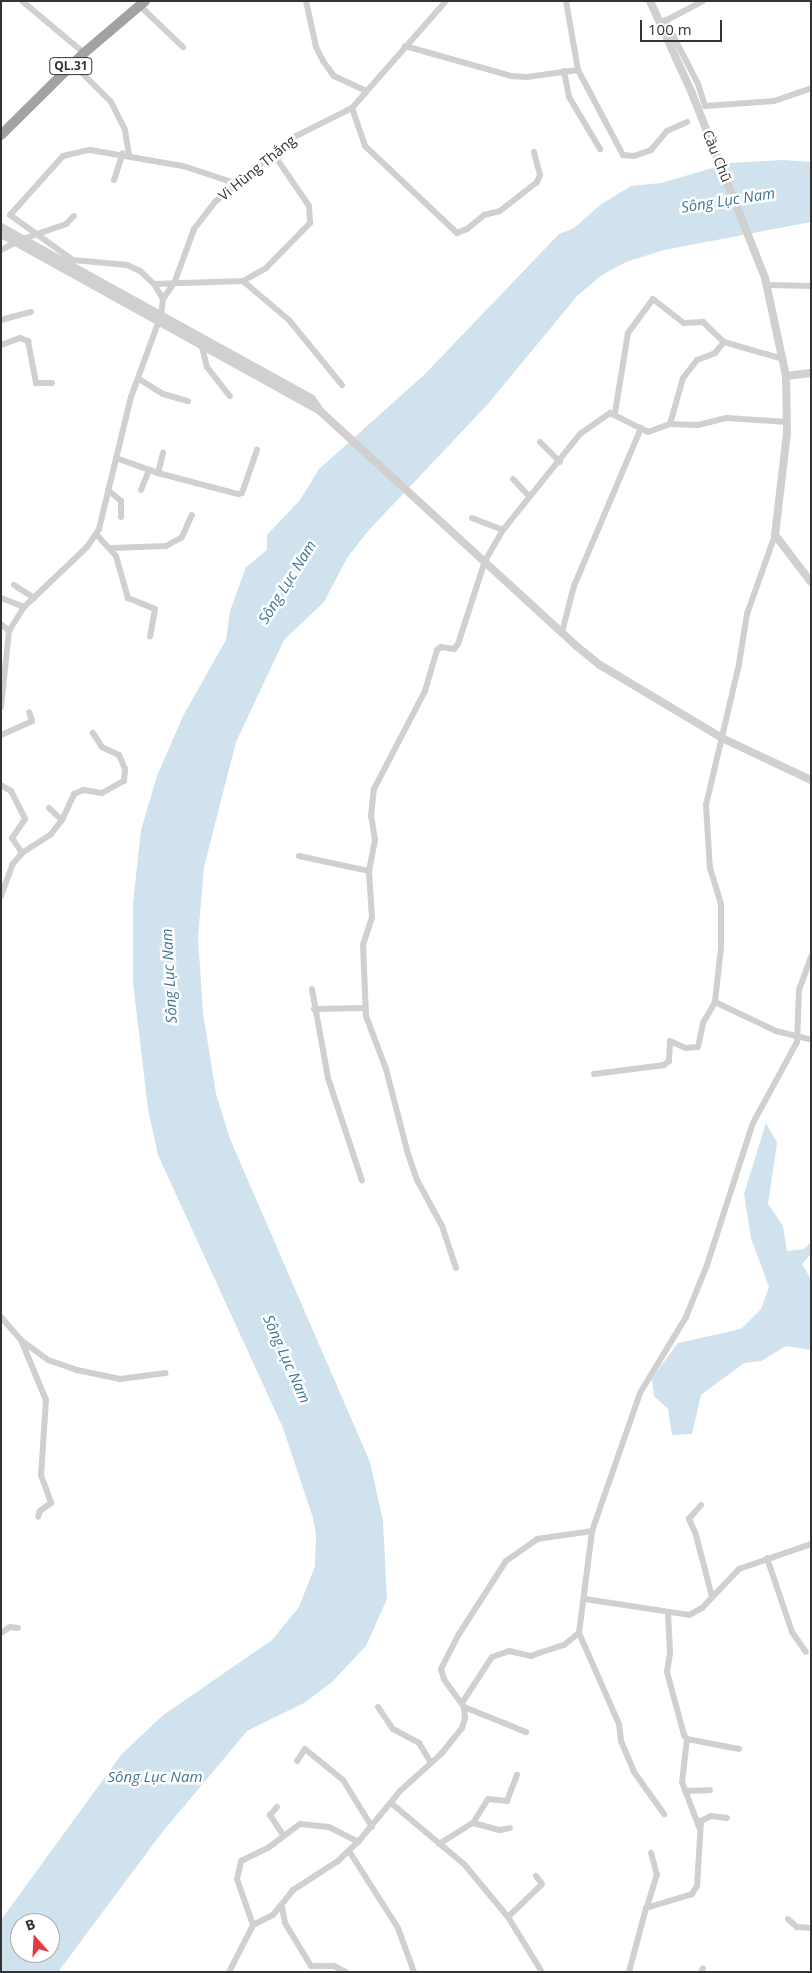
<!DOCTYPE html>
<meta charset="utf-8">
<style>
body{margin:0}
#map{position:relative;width:812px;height:1973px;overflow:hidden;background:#fff;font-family:"Open Sans",sans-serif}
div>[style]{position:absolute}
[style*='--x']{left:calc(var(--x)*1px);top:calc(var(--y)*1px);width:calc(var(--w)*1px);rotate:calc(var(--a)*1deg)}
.water>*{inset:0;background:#cfe2ee}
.minor>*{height:6px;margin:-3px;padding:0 3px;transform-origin:3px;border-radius:3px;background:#d0d0d0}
.tertiary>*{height:8px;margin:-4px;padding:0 4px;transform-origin:4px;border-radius:4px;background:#d0d0d0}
.trunk>*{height:10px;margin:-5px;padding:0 5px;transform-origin:5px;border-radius:5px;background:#a2a2a2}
span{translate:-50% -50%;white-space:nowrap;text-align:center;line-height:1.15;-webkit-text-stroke:5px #fff;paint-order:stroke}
.shield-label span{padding:1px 4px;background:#fff;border:1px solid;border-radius:4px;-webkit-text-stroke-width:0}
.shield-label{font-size:12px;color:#333;font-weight:700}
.street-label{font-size:14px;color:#333}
.water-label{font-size:15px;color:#3f7597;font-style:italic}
.frame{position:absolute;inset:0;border:2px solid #333;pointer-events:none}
.north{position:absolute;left:10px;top:1913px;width:50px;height:50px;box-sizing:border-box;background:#fff;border:1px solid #adadad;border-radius:50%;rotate:341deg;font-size:14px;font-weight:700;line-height:20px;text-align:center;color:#333}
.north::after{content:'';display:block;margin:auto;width:18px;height:22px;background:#e63946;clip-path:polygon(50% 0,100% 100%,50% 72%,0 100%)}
.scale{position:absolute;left:640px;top:20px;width:82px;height:22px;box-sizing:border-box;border:2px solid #333;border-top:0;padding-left:6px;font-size:15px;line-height:18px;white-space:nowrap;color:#333;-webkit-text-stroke:4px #fff;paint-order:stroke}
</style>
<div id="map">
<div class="water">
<div style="clip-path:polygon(evenodd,783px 160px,811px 162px,811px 222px,664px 250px,626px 262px,602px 275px,578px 295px,487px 405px,368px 531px,347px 558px,324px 602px,284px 640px,236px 742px,204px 867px,198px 937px,203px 1013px,216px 1094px,230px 1139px,370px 1462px,383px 1521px,387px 1599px,366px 1646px,332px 1682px,304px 1703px,247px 1731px,160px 1835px,58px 1972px,1px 1972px,1px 1920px,121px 1755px,162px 1716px,272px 1640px,299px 1607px,315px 1566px,316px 1534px,313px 1518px,283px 1428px,158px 1155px,148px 1109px,133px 982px,133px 904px,141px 830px,157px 776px,183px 716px,226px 640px,230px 611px,246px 567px,267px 550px,267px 535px,300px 500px,319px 469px,424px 375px,559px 234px,574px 228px,600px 205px,631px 186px,661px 183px,730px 163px,783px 160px,20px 1923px,50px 1923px,50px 1953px,20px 1953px,20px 1923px)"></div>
<div style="clip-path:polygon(766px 1123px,777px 1143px,768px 1204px,783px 1226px,787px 1251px,804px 1249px,811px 1242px,811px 1254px,802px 1264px,811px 1279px,811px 1350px,786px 1346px,761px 1361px,744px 1363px,701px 1395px,692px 1434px,672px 1435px,668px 1409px,654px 1396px,652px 1378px,678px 1343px,741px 1329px,761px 1309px,769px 1287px,751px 1238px,744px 1194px)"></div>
</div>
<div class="minor">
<div style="--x:22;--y:1;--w:81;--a:40"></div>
<div style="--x:306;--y:1;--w:47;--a:77.7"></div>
<div style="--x:316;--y:47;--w:16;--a:63"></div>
<div style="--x:323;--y:61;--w:19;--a:54"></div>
<div style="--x:334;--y:76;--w:35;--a:25"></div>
<div style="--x:566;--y:1;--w:70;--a:80.1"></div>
<div style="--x:578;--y:70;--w:96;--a:62.1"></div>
<div style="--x:623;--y:155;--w:11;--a:5"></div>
<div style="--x:634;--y:156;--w:18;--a:-19"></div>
<div style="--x:651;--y:150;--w:25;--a:-50"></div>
<div style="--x:667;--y:131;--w:22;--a:-24"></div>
<div style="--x:139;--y:5;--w:61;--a:43.7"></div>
<div style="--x:665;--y:20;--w:72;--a:62.7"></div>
<div style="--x:698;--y:84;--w:23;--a:72"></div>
<div style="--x:705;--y:106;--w:69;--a:-4.1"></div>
<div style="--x:774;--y:101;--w:39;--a:-19"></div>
<div style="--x:663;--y:22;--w:45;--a:-27.7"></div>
<div style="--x:405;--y:46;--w:110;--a:15.8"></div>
<div style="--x:511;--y:76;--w:16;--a:4"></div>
<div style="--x:527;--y:77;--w:51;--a:-7.8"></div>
<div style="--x:73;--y:64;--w:54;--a:45"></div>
<div style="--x:111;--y:102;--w:31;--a:63"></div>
<div style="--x:125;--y:130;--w:24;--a:81"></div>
<div style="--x:564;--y:71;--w:26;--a:79"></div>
<div style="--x:569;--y:97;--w:61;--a:59.2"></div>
<div style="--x:352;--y:108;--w:40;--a:71.1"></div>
<div style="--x:365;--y:146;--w:127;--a:43.4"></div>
<div style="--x:457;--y:233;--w:11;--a:-22"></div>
<div style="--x:467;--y:229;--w:22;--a:-39"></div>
<div style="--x:484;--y:215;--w:16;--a:-14"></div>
<div style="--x:500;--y:211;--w:47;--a:-38.1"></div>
<div style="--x:537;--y:182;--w:8;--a:-67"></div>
<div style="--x:540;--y:175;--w:24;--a:-105"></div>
<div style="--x:114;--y:180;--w:28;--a:-72"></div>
<div style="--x:23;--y:239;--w:46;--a:-19.2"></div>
<div style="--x:66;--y:224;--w:11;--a:-45"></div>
<div style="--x:1;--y:250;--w:17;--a:-28"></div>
<div style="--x:243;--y:281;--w:60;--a:40.3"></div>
<div style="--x:289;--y:320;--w:84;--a:50.8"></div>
<div style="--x:154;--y:284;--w:89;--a:-1.9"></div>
<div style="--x:243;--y:281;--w:26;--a:-29"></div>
<div style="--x:266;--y:268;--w:63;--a:-45.6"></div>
<div style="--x:310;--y:223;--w:17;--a:-93"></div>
<div style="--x:309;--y:206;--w:64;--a:-124.2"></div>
<div style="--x:767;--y:285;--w:44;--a:1.3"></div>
<div style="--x:163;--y:299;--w:22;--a:-56"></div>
<div style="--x:175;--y:281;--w:55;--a:-69.9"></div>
<div style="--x:194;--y:229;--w:34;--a:-52"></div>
<div style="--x:215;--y:202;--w:100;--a:-39.7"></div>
<div style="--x:292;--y:138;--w:67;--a:-26.6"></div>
<div style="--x:352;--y:108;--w:142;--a:-48.7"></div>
<div style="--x:1;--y:320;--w:31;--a:-15"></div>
<div style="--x:1;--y:345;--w:20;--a:-20"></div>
<div style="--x:20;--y:338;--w:9;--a:21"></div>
<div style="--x:28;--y:341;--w:43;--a:79.2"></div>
<div style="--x:36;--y:383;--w:16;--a:0"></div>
<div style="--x:202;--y:347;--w:21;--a:76"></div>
<div style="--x:207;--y:367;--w:37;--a:52"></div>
<div style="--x:139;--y:379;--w:28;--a:32"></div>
<div style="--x:163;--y:394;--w:26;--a:16"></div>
<div style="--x:615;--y:413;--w:81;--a:-80.8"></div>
<div style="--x:628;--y:333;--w:42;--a:-53.7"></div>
<div style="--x:653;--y:299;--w:39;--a:38"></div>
<div style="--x:684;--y:323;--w:19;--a:-3"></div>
<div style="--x:703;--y:322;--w:29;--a:44"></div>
<div style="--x:724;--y:342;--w:61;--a:16.1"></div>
<div style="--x:670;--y:424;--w:48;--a:-74.2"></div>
<div style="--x:683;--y:378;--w:23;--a:-52"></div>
<div style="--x:697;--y:360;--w:19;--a:-21"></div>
<div style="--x:715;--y:353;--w:14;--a:-51"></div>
<div style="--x:540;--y:442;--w:28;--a:45"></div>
<div style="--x:116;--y:458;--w:45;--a:19.7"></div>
<div style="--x:158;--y:473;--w:83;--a:14.7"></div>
<div style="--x:238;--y:494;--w:4;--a:-14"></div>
<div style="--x:242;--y:493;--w:46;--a:-70.8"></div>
<div style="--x:158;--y:473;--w:21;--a:-76"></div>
<div style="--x:513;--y:479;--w:22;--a:47"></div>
<div style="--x:108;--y:490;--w:17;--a:40"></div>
<div style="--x:121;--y:501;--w:16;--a:90"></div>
<div style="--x:141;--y:490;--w:22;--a:-68"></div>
<div style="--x:472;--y:518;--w:33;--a:21"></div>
<div style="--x:97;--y:535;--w:28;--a:48"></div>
<div style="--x:116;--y:556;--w:44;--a:74.1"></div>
<div style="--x:128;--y:598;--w:29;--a:22"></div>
<div style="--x:155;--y:609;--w:28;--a:100"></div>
<div style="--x:111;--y:548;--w:55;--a:-2.1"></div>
<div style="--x:166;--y:546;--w:18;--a:-29"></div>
<div style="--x:182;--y:537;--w:24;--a:-66"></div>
<div style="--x:14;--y:585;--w:24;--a:33"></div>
<div style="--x:1;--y:598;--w:25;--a:21"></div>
<div style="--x:1;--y:624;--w:11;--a:41"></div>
<div style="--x:562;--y:632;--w:48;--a:-75.4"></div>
<div style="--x:574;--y:586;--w:172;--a:-67"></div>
<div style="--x:1;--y:707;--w:76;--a:-84"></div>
<div style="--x:9;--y:631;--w:28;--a:-58"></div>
<div style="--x:24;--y:607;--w:87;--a:-43.6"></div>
<div style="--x:87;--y:547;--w:22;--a:-56"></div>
<div style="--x:99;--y:529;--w:136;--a:-76.4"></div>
<div style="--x:131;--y:397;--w:87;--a:-69.9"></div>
<div style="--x:161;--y:315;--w:16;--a:-83"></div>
<div style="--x:163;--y:299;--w:17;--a:-121"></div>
<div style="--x:154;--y:284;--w:19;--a:-137"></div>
<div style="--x:140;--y:271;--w:14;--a:-155"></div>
<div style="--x:127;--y:265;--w:54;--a:-174.7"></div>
<div style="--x:73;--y:260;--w:77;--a:-144.5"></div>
<div style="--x:10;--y:215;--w:79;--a:-48.1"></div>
<div style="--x:63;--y:156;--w:28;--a:-13"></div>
<div style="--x:90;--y:150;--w:94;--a:9.8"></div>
<div style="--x:183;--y:166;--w:55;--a:18.1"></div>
<div style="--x:1;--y:735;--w:34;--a:-24"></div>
<div style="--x:32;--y:721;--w:9;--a:-108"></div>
<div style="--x:1;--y:785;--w:12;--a:31"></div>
<div style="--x:11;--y:791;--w:31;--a:63"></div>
<div style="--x:25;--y:819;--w:23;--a:124"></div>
<div style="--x:12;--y:838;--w:18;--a:56"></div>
<div style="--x:49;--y:808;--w:18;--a:43"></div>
<div style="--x:299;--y:856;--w:72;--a:12.1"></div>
<div style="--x:1;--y:896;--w:33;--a:-70"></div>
<div style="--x:12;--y:865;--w:16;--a:-50"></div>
<div style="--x:22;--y:853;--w:35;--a:-33"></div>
<div style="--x:51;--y:834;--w:18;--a:-52"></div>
<div style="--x:62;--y:820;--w:29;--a:-65"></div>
<div style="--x:74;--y:794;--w:10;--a:-24"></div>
<div style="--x:83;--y:790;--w:19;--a:9"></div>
<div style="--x:102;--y:793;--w:25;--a:-29"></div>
<div style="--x:124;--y:781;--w:12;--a:-85"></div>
<div style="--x:125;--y:769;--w:15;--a:-113"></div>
<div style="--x:119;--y:755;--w:19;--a:-155"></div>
<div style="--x:102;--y:747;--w:17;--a:-123"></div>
<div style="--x:312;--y:989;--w:90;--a:79.8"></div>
<div style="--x:328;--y:1078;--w:108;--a:71.7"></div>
<div style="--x:715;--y:1002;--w:68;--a:25.4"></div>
<div style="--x:776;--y:1031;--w:36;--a:14"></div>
<div style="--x:314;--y:1009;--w:51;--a:-1.1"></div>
<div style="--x:594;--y:1074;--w:71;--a:-7.3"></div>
<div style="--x:664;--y:1065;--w:6;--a:-39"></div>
<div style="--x:669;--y:1061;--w:20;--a:-87"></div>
<div style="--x:670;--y:1041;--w:17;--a:24"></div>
<div style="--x:686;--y:1048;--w:12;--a:-5"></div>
<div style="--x:698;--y:1047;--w:25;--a:-78"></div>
<div style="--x:703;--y:1023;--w:24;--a:-60"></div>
<div style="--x:715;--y:1002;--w:54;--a:-83.7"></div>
<div style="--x:721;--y:948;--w:44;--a:-90"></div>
<div style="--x:721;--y:904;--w:37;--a:-107"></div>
<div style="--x:710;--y:869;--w:64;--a:-93.6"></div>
<div style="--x:706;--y:805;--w:145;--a:-76.8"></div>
<div style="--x:739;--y:664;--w:51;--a:-80.9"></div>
<div style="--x:747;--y:614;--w:84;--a:-70.5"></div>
<div style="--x:456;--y:1268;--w:44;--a:-108.4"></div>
<div style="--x:442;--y:1226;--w:52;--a:-118.5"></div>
<div style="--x:417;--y:1180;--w:28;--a:-109"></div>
<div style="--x:408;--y:1154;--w:88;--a:-104.5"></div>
<div style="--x:386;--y:1069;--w:57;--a:-110.7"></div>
<div style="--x:366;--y:1016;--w:71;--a:-92.4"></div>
<div style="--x:363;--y:945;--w:28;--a:-72"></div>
<div style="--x:372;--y:918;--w:47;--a:-93.7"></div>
<div style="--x:369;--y:871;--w:32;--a:-79"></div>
<div style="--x:375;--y:840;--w:24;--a:-99"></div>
<div style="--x:371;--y:816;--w:27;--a:-84"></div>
<div style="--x:374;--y:789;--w:110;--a:-62.5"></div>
<div style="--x:425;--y:691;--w:43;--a:-73.7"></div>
<div style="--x:437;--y:650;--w:5;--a:-37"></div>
<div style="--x:441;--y:647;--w:13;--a:9"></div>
<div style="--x:454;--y:649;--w:6;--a:-51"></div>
<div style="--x:458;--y:644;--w:87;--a:-72"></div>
<div style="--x:485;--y:561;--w:36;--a:-60"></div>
<div style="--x:503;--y:530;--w:123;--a:-51.3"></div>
<div style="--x:580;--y:434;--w:37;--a:-35"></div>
<div style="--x:610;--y:413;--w:42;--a:26.6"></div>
<div style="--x:648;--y:432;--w:23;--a:-20"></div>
<div style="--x:670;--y:424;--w:28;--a:2"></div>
<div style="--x:698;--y:425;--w:30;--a:-14"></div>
<div style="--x:727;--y:418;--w:60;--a:3.8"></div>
<div style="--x:1;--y:1317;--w:30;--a:49"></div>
<div style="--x:21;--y:1340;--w:65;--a:67.4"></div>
<div style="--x:46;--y:1400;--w:75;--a:93.8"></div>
<div style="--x:41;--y:1475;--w:30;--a:70"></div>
<div style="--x:51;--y:1503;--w:14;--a:144"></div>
<div style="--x:40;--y:1511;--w:6;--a:108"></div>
<div style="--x:22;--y:1341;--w:32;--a:36"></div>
<div style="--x:48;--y:1360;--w:31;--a:19"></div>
<div style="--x:77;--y:1370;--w:44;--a:11.8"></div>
<div style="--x:120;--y:1379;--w:46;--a:-7.4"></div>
<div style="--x:701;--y:1505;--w:18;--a:131"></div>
<div style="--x:689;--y:1519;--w:17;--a:66"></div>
<div style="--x:696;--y:1535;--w:64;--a:75.5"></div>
<div style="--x:767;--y:1558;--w:78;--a:71.3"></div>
<div style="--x:792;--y:1632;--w:24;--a:55"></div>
<div style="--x:585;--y:1599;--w:105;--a:8.7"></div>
<div style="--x:689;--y:1615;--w:15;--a:-28"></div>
<div style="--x:702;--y:1608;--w:54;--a:-46.5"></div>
<div style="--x:739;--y:1569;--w:76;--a:-19.1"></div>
<div style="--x:668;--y:1613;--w:40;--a:87.1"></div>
<div style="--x:670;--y:1653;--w:19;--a:99"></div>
<div style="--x:667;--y:1672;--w:65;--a:74.9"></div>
<div style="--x:684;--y:1735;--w:5;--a:53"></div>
<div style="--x:687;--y:1739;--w:53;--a:10.9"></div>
<div style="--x:1;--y:1633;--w:11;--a:-34"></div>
<div style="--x:10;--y:1627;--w:8;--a:7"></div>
<div style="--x:579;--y:1633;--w:99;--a:66.3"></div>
<div style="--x:619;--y:1724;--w:17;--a:83"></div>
<div style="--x:621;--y:1741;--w:34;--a:67"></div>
<div style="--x:634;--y:1772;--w:52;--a:54.5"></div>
<div style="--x:462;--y:1703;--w:55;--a:-56.9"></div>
<div style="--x:492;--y:1657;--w:18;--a:-19"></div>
<div style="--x:509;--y:1651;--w:23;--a:13"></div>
<div style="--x:531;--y:1656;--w:9;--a:-21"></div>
<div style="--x:539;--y:1653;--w:26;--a:-18"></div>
<div style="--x:564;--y:1645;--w:19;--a:-39"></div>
<div style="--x:579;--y:1633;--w:103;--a:-82.7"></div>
<div style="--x:378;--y:1707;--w:27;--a:56"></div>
<div style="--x:393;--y:1729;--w:30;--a:28"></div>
<div style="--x:419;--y:1743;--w:23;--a:59"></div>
<div style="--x:464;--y:1707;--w:67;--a:22"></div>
<div style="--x:687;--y:1739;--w:43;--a:96.6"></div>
<div style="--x:682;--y:1782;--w:48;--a:69.3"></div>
<div style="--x:297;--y:1761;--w:14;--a:-56"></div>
<div style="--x:305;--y:1749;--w:49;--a:39.2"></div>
<div style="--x:343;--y:1780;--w:55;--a:58.3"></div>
<div style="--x:685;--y:1791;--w:25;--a:-2"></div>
<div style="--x:391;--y:1803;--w:95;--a:39.9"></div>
<div style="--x:464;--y:1864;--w:69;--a:50.3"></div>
<div style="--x:508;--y:1917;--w:65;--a:58.3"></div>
<div style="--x:277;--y:1807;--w:11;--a:131"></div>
<div style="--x:270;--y:1815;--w:24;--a:57"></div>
<div style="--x:473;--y:1823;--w:28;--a:15"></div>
<div style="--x:500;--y:1830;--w:10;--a:-11"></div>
<div style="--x:439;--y:1844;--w:40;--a:-32"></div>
<div style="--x:473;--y:1823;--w:28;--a:-58"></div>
<div style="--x:488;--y:1799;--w:19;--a:6"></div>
<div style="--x:507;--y:1801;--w:28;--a:-69"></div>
<div style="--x:349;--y:1851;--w:91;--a:57.5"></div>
<div style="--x:398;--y:1928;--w:47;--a:70"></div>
<div style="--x:282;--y:1907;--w:16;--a:79"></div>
<div style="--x:285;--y:1923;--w:50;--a:58.8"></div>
<div style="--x:311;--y:1966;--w:23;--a:0"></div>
<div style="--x:334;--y:1966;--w:13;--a:27"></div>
<div style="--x:647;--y:1907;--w:34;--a:-73"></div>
<div style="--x:657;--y:1875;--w:23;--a:-105"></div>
<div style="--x:508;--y:1917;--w:47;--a:-44.1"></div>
<div style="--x:542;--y:1884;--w:10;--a:-127"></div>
<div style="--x:788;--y:1919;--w:12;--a:42"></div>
<div style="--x:797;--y:1927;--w:14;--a:4"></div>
<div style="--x:253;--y:1925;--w:49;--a:-109.2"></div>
<div style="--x:237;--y:1879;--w:18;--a:-77"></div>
<div style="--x:241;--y:1861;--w:30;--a:-26"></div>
<div style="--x:268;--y:1848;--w:40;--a:-37"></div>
<div style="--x:300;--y:1824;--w:29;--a:6"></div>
<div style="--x:329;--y:1827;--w:33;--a:27"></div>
<div style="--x:229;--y:1972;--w:53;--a:-62.9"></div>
<div style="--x:253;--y:1925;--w:22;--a:-27"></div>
<div style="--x:273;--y:1915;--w:32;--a:-51"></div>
<div style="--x:293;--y:1890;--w:54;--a:-32.8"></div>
<div style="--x:338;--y:1861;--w:28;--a:-44"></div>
<div style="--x:358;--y:1842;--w:66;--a:-50.5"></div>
<div style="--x:400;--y:1791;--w:55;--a:-42.1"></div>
<div style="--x:441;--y:1754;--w:33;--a:-51"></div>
<div style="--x:462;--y:1728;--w:10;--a:-73"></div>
<div style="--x:465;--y:1718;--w:11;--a:-95"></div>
<div style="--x:464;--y:1707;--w:34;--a:-126"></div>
<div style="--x:444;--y:1679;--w:10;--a:-107"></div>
<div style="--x:441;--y:1669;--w:39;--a:-63"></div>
<div style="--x:459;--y:1634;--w:87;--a:-57.2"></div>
<div style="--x:506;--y:1561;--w:38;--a:-35"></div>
<div style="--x:537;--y:1539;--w:56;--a:-8.3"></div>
<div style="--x:592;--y:1531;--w:146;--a:-70.8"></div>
<div style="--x:640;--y:1393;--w:89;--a:-58.8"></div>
<div style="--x:686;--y:1317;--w:56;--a:-68"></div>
<div style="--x:707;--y:1265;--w:149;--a:-72.1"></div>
<div style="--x:753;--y:1123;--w:92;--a:-61.5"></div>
<div style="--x:797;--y:1042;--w:52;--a:-87.8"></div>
<div style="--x:799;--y:990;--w:35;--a:-70"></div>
<div style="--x:629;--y:1972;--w:66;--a:-75.1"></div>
<div style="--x:646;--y:1908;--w:48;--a:-16.9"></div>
<div style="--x:692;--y:1894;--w:9;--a:-58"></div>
<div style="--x:697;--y:1886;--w:65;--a:-86.5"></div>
<div style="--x:701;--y:1821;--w:11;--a:-27"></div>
<div style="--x:711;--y:1816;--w:16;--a:7"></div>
<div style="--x:701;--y:1972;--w:4;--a:-63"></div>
</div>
<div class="tertiary">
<div style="--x:650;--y:1;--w:99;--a:65.5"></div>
<div style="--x:691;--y:91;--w:201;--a:68.4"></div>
<div style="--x:765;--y:278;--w:100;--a:77.9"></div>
<div style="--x:786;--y:376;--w:57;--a:89"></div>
<div style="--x:787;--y:433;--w:103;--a:96.7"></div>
<div style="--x:775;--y:535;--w:59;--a:52.5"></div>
<div style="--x:1;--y:227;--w:355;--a:28.9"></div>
<div style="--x:312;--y:399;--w:14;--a:56"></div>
<div style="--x:320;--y:411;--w:345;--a:42.5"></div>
<div style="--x:574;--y:644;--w:33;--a:39"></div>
<div style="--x:600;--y:665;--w:142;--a:30.9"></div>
<div style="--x:722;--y:738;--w:98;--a:25.3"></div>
<div style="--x:1;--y:234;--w:365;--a:29"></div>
<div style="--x:786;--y:376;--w:25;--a:-7"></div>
</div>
<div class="trunk">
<div style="--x:1;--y:135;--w:117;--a:-44.7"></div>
<div style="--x:84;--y:53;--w:80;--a:-40.4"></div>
</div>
<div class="shield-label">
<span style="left:71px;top:66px">QL.31</span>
</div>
<div class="street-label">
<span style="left:717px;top:156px;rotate:68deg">Cầu Chũ</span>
<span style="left:257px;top:168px;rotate:-39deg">Vi Hùng Thắng</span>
</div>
<div class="water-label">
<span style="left:728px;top:200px;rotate:-9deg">Sông Lục Nam</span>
<span style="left:287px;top:582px;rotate:-58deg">Sông Lục Nam</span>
<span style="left:169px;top:976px;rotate:-93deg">Sông Lục Nam</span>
<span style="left:287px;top:1359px;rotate:66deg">Sông Lục Nam</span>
<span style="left:155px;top:1777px">Sông Lục Nam</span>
</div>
<div class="frame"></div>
<div class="north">B</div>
<div class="scale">100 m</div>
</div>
